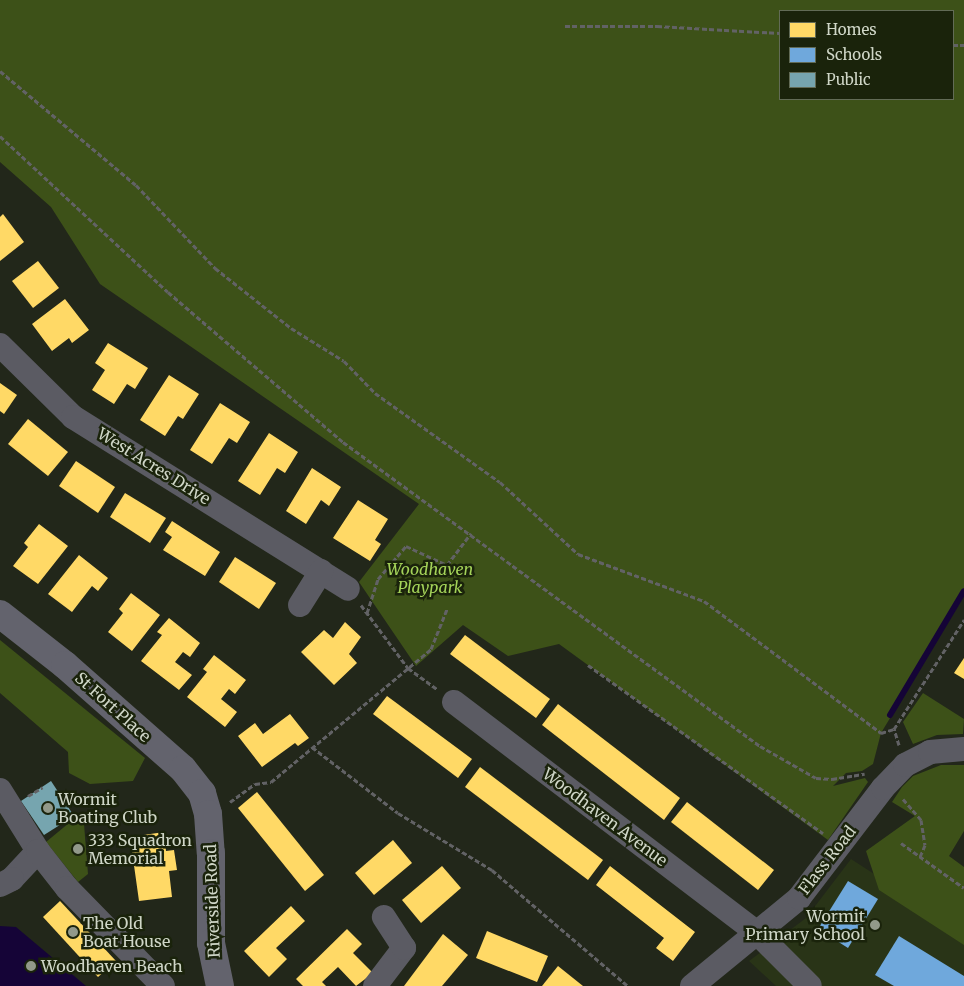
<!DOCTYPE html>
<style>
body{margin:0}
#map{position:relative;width:964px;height:986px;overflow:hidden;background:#22271a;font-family:Merriweather,serif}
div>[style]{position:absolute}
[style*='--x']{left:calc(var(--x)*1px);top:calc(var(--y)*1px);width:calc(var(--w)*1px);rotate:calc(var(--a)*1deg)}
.built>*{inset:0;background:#293417}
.green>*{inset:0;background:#3d5118}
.water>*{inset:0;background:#150437}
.homes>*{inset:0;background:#ffd966}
.schools>*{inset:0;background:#6fa8dc}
.public>*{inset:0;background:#76a5af}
.stream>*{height:6px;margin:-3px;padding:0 3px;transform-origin:3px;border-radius:3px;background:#150437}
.path>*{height:3px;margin-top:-1.5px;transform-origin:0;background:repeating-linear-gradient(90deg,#626265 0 5px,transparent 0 7.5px)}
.minor>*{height:24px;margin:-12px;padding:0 12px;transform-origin:12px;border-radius:12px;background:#5b5b63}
.major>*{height:28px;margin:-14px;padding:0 14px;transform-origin:14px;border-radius:14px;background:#63636d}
.dots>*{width:14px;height:14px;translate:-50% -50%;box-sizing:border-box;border:2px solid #1a230b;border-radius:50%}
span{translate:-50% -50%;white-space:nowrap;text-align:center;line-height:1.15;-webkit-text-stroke:5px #1a230b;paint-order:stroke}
.street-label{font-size:16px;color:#cfd6c7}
.park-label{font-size:16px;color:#a4d359;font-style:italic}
.poi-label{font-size:16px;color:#cfd6c7}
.left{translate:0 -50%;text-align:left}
.right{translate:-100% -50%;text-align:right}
.legend{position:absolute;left:779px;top:10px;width:175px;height:90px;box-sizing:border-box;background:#1a230b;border:1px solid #626b56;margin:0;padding:6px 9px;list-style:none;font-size:15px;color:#cfd6c7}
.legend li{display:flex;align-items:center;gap:10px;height:25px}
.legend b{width:25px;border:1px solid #626b56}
</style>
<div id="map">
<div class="built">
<div style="clip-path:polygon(851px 859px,964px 932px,964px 986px,776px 986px,749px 961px,806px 918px)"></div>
</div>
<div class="green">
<div style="clip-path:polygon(evenodd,0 0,964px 0,964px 596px,881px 733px,873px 764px,862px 771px,846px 773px,833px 786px,865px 778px,868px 782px,828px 840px,559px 644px,508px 656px,463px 625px,416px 666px,359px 582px,419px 504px,100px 284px,51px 207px,0 162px,0 0,780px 11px,953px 11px,953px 99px,780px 99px,780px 11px)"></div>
<div style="clip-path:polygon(0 640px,145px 758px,133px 781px,90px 784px,69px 773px,68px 752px,0 693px)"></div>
<div style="clip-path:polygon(923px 693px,964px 719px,963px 734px,937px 735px,913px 744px,903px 722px)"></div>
<div style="clip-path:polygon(941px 765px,964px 765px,964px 831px,949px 856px,964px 867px,964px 945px,879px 890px,866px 851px,915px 816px,892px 802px,902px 787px,913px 776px)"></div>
<div style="clip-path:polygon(75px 818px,84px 824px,88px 874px,78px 882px,46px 842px)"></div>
</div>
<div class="water">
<div style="clip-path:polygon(0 926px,16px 927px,86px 986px,0 986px)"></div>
</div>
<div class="homes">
<div style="clip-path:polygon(3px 214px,24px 242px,0 261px,0 217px)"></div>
<div style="clip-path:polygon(38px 261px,59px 288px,33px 308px,12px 281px)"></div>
<div style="clip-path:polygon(65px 299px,89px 330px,72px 343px,69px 338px,52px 351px,32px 324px)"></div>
<div style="clip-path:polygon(108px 343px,148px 368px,135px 389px,127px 384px,114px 404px,92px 390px,105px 370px,95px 363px)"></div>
<div style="clip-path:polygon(169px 375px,199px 394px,183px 419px,178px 416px,165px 436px,140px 420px)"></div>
<div style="clip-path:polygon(0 383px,17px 395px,4px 414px,0 411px)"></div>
<div style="clip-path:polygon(220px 403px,250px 422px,237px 443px,229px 438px,212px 464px,190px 450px)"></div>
<div style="clip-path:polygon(28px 419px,68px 452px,48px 476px,8px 444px)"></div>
<div style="clip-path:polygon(269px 433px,298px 452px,285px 473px,277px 468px,260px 495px,238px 481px)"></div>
<div style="clip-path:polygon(76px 461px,115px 487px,98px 513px,59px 486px)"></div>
<div style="clip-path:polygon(312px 468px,341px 487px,329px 506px,321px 500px,306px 524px,286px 511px)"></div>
<div style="clip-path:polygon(125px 493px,166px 518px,150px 543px,110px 517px)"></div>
<div style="clip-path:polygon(358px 500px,388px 519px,375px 540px,381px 544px,370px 561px,333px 538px)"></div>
<div style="clip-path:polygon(172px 521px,220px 552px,205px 576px,163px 550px,172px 537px,165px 532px)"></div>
<div style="clip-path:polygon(39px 524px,68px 546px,38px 584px,13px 566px,28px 547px,24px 543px)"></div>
<div style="clip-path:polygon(79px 555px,108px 578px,98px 591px,92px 586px,72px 612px,48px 594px)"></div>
<div style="clip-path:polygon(235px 557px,276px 583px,259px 609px,219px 582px)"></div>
<div style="clip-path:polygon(131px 593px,160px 615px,132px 651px,108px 632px,123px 613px,119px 609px)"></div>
<div style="clip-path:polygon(169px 618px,200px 643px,190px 657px,183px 652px,175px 662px,192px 675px,179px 690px,141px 661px,162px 635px,157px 632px)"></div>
<div style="clip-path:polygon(345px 622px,361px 637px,349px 654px,357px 663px,334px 685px,301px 652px,324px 630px,333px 638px)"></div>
<div style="clip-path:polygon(465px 635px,550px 699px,536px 718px,450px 654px)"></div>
<div style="clip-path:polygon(214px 655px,246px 680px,235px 694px,229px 689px,221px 699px,237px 712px,225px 727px,187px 697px,207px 672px,203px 669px)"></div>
<div style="clip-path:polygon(964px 658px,964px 679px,954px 673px)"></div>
<div style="clip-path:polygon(387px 696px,472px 759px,458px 778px,373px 714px)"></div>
<div style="clip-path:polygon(558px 704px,680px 798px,664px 820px,542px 725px)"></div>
<div style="clip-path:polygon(290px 714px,309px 738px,298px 746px,295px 743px,262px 767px,238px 736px,255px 723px,263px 734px)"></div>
<div style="clip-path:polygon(480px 767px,603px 860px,588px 880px,465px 787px)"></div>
<div style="clip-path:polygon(257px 792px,324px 875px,305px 891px,238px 808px)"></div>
<div style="clip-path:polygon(687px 802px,774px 870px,758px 890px,671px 822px)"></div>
<div style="clip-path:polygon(164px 832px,166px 851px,174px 850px,177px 870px,169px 871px,172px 897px,139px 901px,130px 837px)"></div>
<div style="clip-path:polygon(393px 840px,412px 863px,374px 895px,355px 873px)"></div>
<div style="clip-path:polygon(442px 866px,461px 888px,421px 923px,402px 900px)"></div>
<div style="clip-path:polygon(610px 866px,695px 932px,673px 961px,656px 948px,664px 938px,596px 885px)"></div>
<div style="clip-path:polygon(60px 901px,116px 961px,98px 977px,43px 917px)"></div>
<div style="clip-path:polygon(291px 906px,305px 921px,276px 948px,287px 959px,269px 977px,244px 951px)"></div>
<div style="clip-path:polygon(347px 929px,362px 944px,353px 953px,373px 973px,356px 986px,338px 967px,322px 982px,326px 986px,303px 986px,296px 979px)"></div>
<div style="clip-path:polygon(487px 931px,548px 956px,537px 982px,476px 958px)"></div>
<div style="clip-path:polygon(443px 934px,468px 955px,442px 986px,404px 986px)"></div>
<div style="clip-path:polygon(558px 966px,583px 986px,542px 986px)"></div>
</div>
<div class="schools">
<div style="clip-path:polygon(848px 881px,878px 899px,848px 948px,818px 929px)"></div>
<div style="clip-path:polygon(899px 936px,964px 976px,964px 986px,894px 986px,875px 975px)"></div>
</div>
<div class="public">
<div style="clip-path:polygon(51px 781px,74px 816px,44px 835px,21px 801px)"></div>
</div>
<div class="stream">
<div style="--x:890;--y:715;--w:144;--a:-59.2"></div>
</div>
<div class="path">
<div style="--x:565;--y:26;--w:92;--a:0"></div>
<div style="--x:657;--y:26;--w:123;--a:3.3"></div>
<div style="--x:953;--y:45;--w:11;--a:0"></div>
<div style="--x:0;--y:71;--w:177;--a:40"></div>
<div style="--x:136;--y:185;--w:115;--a:46.4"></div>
<div style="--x:215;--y:268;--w:97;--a:38.3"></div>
<div style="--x:291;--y:328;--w:62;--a:31.9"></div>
<div style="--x:344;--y:361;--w:45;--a:45.9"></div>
<div style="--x:375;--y:393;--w:153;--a:35.5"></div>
<div style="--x:500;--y:482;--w:106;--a:42.7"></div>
<div style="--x:578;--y:554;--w:134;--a:20.5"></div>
<div style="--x:704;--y:601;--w:221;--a:36.7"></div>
<div style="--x:881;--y:733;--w:14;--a:-17"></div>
<div style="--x:0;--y:136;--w:229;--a:42.9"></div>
<div style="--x:168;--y:292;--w:230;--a:40.6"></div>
<div style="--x:343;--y:442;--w:516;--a:36.09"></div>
<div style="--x:760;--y:746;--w:64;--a:29.7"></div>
<div style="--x:816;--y:778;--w:16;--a:4"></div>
<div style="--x:832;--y:779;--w:33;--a:-9"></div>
<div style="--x:361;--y:605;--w:79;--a:53.3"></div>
<div style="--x:408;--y:668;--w:37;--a:36"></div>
<div style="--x:367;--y:613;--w:36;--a:-72"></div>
<div style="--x:378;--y:579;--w:43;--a:-49.7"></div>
<div style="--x:406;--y:546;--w:45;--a:24.9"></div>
<div style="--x:447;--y:565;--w:40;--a:-53"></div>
<div style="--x:588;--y:665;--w:289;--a:35.6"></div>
<div style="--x:899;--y:745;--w:17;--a:-107"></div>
<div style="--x:894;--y:729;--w:130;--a:-57.3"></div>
<div style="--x:312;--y:747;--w:108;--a:37.5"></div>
<div style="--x:398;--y:813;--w:110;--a:31.2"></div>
<div style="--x:492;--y:870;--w:179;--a:40.5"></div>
<div style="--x:28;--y:796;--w:17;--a:-31"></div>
<div style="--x:903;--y:799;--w:28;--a:49"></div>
<div style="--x:921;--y:820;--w:25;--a:81"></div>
<div style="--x:925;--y:845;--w:13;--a:113"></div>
<div style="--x:230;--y:802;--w:31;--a:-36"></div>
<div style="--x:255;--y:784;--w:16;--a:-7"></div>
<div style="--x:271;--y:782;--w:208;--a:-39.7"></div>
<div style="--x:431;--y:649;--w:43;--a:-68.2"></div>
<div style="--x:901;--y:843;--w:77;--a:35.5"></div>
</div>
<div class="minor">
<div style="--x:0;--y:345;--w:103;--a:44.6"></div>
<div style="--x:73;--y:417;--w:324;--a:32"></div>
<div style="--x:300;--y:605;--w:40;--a:-58"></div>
<div style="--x:454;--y:702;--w:380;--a:37.3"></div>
<div style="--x:756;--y:932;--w:76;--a:45"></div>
<div style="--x:0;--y:790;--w:72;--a:58.1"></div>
<div style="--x:38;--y:851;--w:38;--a:133"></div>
<div style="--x:12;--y:879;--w:13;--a:153"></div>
<div style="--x:38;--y:851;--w:47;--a:51.9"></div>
<div style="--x:67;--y:888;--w:137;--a:45.6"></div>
<div style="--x:375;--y:986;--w:48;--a:-52.7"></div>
<div style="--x:404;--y:948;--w:37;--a:-123"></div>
<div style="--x:692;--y:986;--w:139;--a:-39.4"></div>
<div style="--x:799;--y:898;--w:138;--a:-52.6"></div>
<div style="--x:883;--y:788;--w:32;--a:-46"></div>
<div style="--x:905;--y:765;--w:28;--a:-27"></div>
<div style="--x:930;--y:752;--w:34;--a:-5"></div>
</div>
<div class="major">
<div style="--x:0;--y:614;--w:83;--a:38.1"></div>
<div style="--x:65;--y:665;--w:157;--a:41.4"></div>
<div style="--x:183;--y:769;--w:31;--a:52"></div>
<div style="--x:202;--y:793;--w:22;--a:74"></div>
<div style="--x:208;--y:814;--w:39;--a:86"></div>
<div style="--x:211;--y:853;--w:90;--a:90"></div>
<div style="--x:211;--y:943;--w:44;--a:78.2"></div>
</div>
<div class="dots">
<div style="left:48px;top:808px;background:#92998a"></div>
<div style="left:78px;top:849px;background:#92998a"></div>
<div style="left:875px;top:925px;background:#92998a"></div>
<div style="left:73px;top:932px;background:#92998a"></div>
<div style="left:31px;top:966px;background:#92998a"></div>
</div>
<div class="street-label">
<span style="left:154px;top:466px;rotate:32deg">West Acres Drive</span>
<span style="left:113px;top:707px;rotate:42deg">St Fort Place</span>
<span style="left:605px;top:817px;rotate:37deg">Woodhaven Avenue</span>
<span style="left:827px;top:860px;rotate:-52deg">Flass Road</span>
<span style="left:212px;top:901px;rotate:-92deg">Riverside Road</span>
</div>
<div class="park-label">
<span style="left:430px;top:578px">Woodhaven<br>Playpark</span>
</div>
<div class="poi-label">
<span class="left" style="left:58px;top:808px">Wormit<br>Boating Club</span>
<span class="left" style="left:88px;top:849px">333 Squadron<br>Memorial</span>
<span class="right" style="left:865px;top:925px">Wormit<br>Primary School</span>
<span class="left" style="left:83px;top:932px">The Old<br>Boat House</span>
<span class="left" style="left:41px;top:966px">Woodhaven Beach</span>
</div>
<ul class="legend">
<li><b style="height:14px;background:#ffd966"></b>Homes</li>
<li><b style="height:14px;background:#6fa8dc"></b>Schools</li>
<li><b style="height:14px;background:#76a5af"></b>Public</li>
</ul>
</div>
